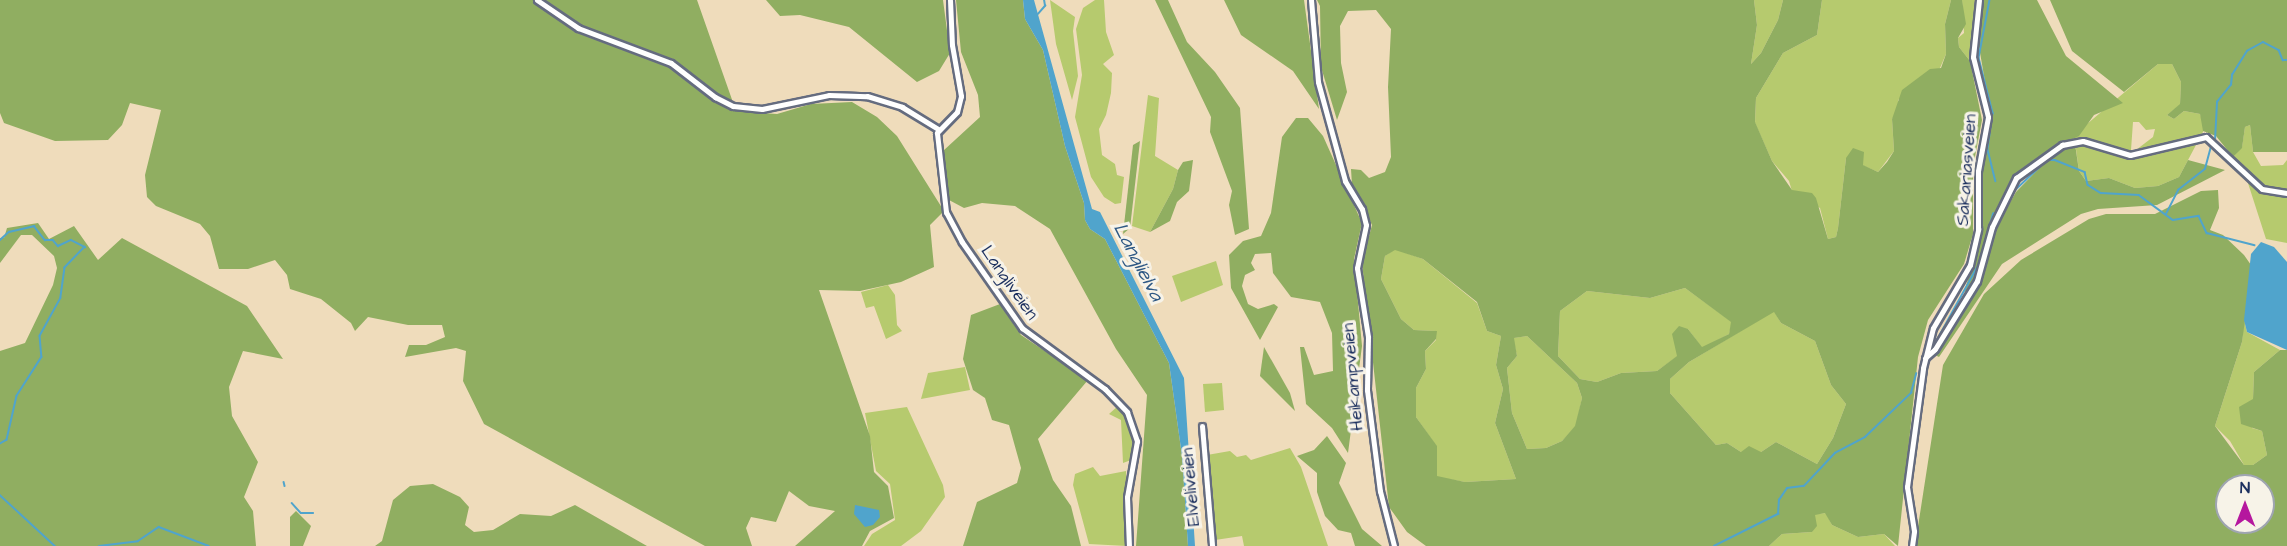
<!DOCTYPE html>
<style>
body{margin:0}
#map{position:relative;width:2287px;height:546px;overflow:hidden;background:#efdcbb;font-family:"Architects Daughter",sans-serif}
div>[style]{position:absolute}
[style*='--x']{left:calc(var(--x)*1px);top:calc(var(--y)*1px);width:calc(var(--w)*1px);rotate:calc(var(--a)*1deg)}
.green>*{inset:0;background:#b6ca6e}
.forest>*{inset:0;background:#90ae61}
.water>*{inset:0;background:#50a4cc}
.stream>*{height:1.5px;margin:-0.75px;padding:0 0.75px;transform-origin:0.75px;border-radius:0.75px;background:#50a4cc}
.roads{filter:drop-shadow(2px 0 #656c7f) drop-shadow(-2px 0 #656c7f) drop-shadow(0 2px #656c7f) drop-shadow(0 -2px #656c7f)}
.street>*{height:5px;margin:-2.5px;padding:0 2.5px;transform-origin:2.5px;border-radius:2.5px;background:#fff}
span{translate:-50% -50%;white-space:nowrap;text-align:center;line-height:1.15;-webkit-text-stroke:6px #f7f3e8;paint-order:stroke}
.street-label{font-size:18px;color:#1b2f5e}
.water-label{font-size:20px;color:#2e5884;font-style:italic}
.north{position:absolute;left:2215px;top:474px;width:60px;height:60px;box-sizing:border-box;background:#f7f3e8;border:2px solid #9fa5b1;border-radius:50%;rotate:0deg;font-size:16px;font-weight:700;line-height:24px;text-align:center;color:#1b2f5e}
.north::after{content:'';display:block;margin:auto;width:21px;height:27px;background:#b5179e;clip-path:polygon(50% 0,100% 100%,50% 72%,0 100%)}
</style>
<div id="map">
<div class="green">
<div style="clip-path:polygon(1050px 0,1075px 17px,1073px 31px,1078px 76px,1072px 100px,1056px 44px)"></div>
<div style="clip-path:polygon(1095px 0,1104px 0,1106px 32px,1114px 55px,1103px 64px,1112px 73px,1111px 93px,1106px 115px,1099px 129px,1102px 155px,1115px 164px,1117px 175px,1124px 177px,1121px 203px,1115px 204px,1104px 197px,1091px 177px,1075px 117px,1082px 75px,1076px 29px,1083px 8px)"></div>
<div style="clip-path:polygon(1754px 0,1783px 0,1778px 20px,1761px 53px,1751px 64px,1757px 25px)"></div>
<div style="clip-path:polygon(1822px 0,1951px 0,1945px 24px,1946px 54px,1940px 68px,1898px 100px,1898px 111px,1892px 119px,1894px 151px,1878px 172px,1846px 158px,1838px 228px,1836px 237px,1828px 239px,1820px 208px,1792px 191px,1789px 181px,1772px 161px,1755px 123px,1756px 98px,1783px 53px,1817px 35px)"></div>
<div style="clip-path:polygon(1962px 0,1975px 0,1970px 61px,1959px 47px,1958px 38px,1964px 33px)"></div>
<div style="clip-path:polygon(evenodd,2158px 64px,2172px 64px,2181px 82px,2180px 105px,2167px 115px,2174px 119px,2184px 111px,2200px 114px,2205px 128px,2179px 177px,2158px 186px,2135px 188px,2109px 178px,2086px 181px,2079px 171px,2074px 135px,2158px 64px,2133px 122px,2139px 122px,2146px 130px,2155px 129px,2153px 137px,2136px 150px,2131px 150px,2133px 122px)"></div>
<div style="clip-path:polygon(1148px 95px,1159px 98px,1155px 156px,1178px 170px,1173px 189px,1150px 232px,1132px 226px)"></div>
<div style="clip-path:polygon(2250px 125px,2253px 152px,2261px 166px,2283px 165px,2287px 160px,2287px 243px,2266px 239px,2246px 177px,2233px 157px,2242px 147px,2245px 127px)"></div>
<div style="clip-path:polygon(1395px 249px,1423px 259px,1477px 303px,1487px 331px,1501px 336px,1496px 365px,1503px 389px,1495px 423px,1516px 479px,1465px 482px,1436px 477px,1437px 447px,1416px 417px,1416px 388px,1426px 369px,1425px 351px,1436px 340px,1436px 331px,1414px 330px,1401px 319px,1381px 279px,1385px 256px)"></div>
<div style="clip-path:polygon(1216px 261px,1223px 285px,1181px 302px,1172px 276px)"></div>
<div style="clip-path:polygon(888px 285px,895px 295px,897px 325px,902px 331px,886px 339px,874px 306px,866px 308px,861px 292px)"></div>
<div style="clip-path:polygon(1685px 288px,1732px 322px,1729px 334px,1702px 348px,1688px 329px,1673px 334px,1678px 356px,1657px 371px,1621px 373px,1597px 382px,1580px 379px,1558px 356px,1560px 311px,1587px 291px,1650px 298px)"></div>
<div style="clip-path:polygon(1774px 311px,1781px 323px,1815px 341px,1831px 385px,1846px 404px,1833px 438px,1817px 464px,1776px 442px,1761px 452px,1741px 452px,1727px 443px,1716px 445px,1670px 393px,1670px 379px,1689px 362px)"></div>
<div style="clip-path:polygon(2244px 320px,2247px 332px,2280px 350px,2254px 372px,2252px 428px,2262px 431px,2267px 455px,2253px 465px,2244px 465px,2230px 441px,2215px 426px,2242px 342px)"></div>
<div style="clip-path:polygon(1527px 336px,1577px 383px,1582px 398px,1576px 426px,1562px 441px,1546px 448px,1527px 449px,1512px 413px,1507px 368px,1517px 356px,1513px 338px)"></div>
<div style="clip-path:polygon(965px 367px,970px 390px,921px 399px,928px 373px)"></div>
<div style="clip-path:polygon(1222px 383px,1224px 410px,1205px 412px,1203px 384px)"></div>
<div style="clip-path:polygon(1118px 406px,1127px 415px,1133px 441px,1131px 460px,1123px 463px,1121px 420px,1109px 414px)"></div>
<div style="clip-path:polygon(907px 407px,943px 485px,945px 497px,921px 531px,901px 546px,864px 546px,872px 534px,895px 520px,890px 484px,876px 471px,865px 413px)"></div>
<div style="clip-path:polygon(1290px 448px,1301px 467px,1328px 546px,1244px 546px,1242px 536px,1215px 540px,1207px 455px,1230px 451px,1237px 457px,1246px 455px,1251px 460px)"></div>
<div style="clip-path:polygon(1093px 467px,1100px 476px,1126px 471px,1127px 546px,1089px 544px,1073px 485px,1075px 474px)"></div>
<div style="clip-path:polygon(1826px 513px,1832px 525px,1858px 537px,1884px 534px,1895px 546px,1769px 546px,1782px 534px,1812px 532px,1815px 514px)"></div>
</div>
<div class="forest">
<div style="clip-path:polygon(0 0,697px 0,736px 111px,777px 114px,811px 104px,852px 102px,877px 117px,897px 136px,944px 211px,930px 225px,934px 267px,901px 282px,860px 291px,819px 290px,870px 436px,874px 472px,888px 486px,894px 518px,870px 531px,862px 546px,795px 546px,835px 511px,809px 506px,789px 491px,776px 522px,751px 517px,746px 528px,752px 546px,705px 546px,484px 424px,463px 381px,466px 351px,456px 348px,405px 357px,409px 345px,426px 345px,445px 337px,442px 325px,408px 325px,368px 317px,355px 331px,351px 323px,321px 299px,290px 289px,287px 275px,275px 260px,248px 269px,219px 269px,210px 236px,200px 224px,156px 206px,147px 197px,145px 175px,161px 110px,130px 103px,122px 125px,108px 140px,55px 141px,4px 123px,0 113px)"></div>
<div style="clip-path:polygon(766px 0,943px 0,950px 53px,939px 71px,917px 82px,849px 27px,800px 15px,780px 16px)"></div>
<div style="clip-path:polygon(956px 0,1023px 0,1025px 19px,1043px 50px,1065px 146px,1084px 203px,1085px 220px,1090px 229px,1105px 239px,1169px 363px,1182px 456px,1188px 546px,1136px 546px,1147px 395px,1116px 349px,1050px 229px,1015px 206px,982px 203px,964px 208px,949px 200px,943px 151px,980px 117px,978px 95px,961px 52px)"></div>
<div style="clip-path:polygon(1155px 0,1168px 0,1187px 42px,1215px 72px,1240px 108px,1249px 229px,1235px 235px,1229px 205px,1232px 191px,1210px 132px,1211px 117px)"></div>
<div style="clip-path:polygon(1224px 0,1304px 0,1319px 109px,1293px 71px,1241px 35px)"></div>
<div style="clip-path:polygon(evenodd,1317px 0,1754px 0,1757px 25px,1751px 64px,1761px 53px,1778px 20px,1783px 0,1822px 0,1817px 35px,1783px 53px,1756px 98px,1755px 122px,1772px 161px,1792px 190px,1812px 193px,1816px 198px,1828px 239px,1836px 237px,1838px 228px,1846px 158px,1853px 148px,1864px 152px,1863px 165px,1878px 172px,1887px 162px,1894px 151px,1892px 119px,1902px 90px,1930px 69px,1941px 68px,1946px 54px,1945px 24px,1951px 0,1962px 0,1966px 24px,1958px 38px,1959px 47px,1970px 61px,1982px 120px,1973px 167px,1973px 234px,1964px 264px,1928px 320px,1918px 357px,1898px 546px,1884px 534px,1858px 537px,1832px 525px,1825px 513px,1815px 515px,1817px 526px,1812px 532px,1782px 534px,1769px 546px,1426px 546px,1407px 532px,1389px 507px,1362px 263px,1372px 225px,1352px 185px,1351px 169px,1361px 170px,1369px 178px,1385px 172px,1391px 157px,1388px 87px,1391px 29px,1376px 10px,1348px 11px,1340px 26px,1341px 63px,1347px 92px,1337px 120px,1321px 67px,1320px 6px,1317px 0,1395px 250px,1423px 259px,1477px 302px,1487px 331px,1501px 336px,1496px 365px,1503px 389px,1495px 423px,1516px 479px,1465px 482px,1437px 476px,1437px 446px,1416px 417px,1416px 388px,1426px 369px,1425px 351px,1436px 339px,1437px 331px,1414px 330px,1401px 319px,1381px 279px,1385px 256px,1395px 250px,1317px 0,1685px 288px,1731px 322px,1729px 334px,1702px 347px,1688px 329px,1679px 326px,1672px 334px,1677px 356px,1657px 371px,1621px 373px,1597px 382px,1580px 379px,1558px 356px,1560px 311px,1587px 291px,1650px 298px,1685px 288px,1317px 0,1774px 312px,1781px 323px,1815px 341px,1831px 385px,1846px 404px,1833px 438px,1817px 464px,1776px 442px,1761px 452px,1749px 446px,1741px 452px,1727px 443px,1716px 445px,1670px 393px,1670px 379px,1689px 362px,1774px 312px,1317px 0,1527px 336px,1577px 383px,1582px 398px,1575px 426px,1562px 441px,1546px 448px,1527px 449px,1512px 413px,1507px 368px,1517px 356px,1514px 338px,1527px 336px)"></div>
<div style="clip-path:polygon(1984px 0,2037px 0,2066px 56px,2123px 103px,2094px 115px,2079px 136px,2049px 150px,2019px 176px,1993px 216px,1972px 287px,1964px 292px,1980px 242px,1981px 166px,1992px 122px,1978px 41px)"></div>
<div style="clip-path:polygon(2050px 0,2287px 0,2287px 152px,2253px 152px,2250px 125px,2245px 127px,2242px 148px,2233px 157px,2216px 136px,2203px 131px,2200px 114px,2184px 111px,2174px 119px,2167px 115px,2180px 104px,2181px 82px,2172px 64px,2158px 64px,2124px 92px,2072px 51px)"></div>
<div style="clip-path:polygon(1296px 118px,1308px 118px,1323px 136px,1362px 223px,1354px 259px,1362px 346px,1348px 453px,1332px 428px,1306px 404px,1300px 347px,1304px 347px,1314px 375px,1333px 371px,1332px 333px,1320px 302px,1291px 297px,1273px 273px,1271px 253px,1255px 254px,1251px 263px,1255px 270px,1245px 275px,1242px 286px,1248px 304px,1258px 309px,1274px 304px,1278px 307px,1260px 340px,1231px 288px,1229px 255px,1243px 241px,1261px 236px,1271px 213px,1282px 137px)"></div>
<div style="clip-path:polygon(1140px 141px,1130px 228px,1123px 234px,1133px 145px)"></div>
<div style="clip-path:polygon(2075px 144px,2079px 171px,2086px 181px,2109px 178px,2135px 188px,2158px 186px,2179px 177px,2188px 160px,2225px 170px,2157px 205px,2098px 209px,2081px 214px,2002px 264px,1939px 357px,1935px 355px,1979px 284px,1992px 234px,2016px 192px,2053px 154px)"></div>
<div style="clip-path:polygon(1193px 160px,1189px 191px,1177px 202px,1170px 221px,1150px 232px,1173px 189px,1178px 170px,1183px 162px)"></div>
<div style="clip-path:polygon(evenodd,2218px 190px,2219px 208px,2210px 230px,2223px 235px,2244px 255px,2251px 265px,2251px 278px,2242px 342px,2215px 426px,2244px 465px,2253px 465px,2267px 455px,2262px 431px,2241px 424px,2239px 407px,2253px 399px,2254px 372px,2280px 350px,2287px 350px,2287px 546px,1915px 546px,1943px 365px,1984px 294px,2021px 260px,2089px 219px,2106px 214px,2155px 214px,2201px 191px,2218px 190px,2227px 486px,2263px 486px,2263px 522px,2227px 522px,2227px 486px)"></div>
<div style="clip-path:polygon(38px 223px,49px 239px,74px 226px,98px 260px,122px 238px,247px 306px,283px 359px,243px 351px,229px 387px,232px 416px,258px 462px,244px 497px,253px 511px,256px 546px,0 546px,0 351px,25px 343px,53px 285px,57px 268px,54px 256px,32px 235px,21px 235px,0 263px,0 238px,4px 238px,7px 228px)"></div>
<div style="clip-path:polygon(1000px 304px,1021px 335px,1088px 380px,1038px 439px,1053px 480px,1071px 506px,1081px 546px,963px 546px,977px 502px,1017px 483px,1021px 468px,1009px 425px,992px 420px,985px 398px,973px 390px,963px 359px,971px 315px)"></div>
<div style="clip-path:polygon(1264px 347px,1290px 393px,1295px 411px,1260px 376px)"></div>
<div style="clip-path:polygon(1327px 436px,1346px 463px,1339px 483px,1362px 529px,1382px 546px,1355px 546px,1351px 533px,1338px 530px,1325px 516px,1317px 492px,1317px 473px,1297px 456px,1314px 450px)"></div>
<div style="clip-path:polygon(433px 484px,460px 497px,469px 507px,465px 525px,474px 532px,493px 530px,520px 514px,551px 516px,575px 505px,647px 546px,375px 546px,382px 541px,393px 500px,410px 486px)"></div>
<div style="clip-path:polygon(296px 511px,311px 526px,303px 546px,290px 546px,290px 517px)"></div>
</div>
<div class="water">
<div style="clip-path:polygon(1023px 0,1034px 0,1092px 209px,1100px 212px,1184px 378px,1195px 546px,1188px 546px,1182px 456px,1169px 363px,1105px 239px,1090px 229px,1085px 220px,1084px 203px,1065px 146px,1043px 50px,1025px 19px)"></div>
<div style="clip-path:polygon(2261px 242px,2274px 247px,2287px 262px,2287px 350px,2247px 332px,2244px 320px,2251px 254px)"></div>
<div style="clip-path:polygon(855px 505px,879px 510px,880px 517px,873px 525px,865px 527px,854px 514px)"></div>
</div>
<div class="stream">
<div style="--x:1990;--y:0;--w:59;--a:100.7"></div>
<div style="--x:1979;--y:58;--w:57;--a:75.7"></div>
<div style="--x:1993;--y:113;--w:37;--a:98"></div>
<div style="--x:1988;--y:150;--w:32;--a:76"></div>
<div style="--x:1038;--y:14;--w:11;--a:-49"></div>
<div style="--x:1045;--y:6;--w:6;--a:-99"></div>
<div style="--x:2215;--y:141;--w:39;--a:-87"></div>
<div style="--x:2217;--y:102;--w:22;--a:-51"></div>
<div style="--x:2231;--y:85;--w:10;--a:-84"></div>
<div style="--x:2232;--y:75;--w:28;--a:-58"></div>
<div style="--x:2247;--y:51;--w:18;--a:-29"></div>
<div style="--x:2263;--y:42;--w:18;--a:27"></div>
<div style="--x:2279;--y:50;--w:11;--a:68"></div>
<div style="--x:2283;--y:60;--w:4;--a:0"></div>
<div style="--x:2012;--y:193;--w:48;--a:-43.3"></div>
<div style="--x:2047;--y:160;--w:8;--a:0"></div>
<div style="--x:2055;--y:160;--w:32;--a:22"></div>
<div style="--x:2085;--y:172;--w:13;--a:77"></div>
<div style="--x:2088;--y:185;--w:15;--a:32"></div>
<div style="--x:2101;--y:193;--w:38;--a:3"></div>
<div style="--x:2139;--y:195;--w:42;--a:36.3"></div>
<div style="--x:2173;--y:220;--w:26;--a:-9"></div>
<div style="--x:2199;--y:216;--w:19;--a:65"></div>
<div style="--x:2207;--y:233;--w:49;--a:14.3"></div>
<div style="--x:2166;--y:214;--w:27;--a:-63"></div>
<div style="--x:2178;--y:190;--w:34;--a:-38"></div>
<div style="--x:2205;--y:169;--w:23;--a:-75"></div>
<div style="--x:0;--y:240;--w:12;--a:-42"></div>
<div style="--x:9;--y:232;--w:26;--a:-13"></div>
<div style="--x:34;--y:226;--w:18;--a:52"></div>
<div style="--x:45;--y:240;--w:8;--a:0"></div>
<div style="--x:53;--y:240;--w:8;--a:50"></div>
<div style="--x:58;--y:246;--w:14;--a:-25"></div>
<div style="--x:71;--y:240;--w:16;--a:27"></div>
<div style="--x:85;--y:247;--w:29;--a:134"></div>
<div style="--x:65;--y:268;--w:30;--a:98"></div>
<div style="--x:61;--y:298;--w:43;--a:118.9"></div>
<div style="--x:40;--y:336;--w:21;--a:85"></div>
<div style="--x:42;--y:357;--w:46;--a:122.7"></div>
<div style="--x:17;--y:396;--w:45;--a:102.8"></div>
<div style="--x:7;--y:440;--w:8;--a:150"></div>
<div style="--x:1981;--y:257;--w:45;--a:-74.4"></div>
<div style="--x:1933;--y:347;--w:95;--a:-61"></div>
<div style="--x:284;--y:482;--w:4;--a:76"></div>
<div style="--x:0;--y:495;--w:75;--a:42.8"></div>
<div style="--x:292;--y:503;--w:13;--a:48"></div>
<div style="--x:301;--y:513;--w:12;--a:0"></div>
<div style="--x:99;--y:546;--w:39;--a:-7"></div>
<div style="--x:138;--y:541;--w:25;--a:-34"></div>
<div style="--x:159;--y:527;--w:53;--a:20.8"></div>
<div style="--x:1714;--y:546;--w:72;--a:-26.6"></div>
<div style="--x:1778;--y:514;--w:14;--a:-86"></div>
<div style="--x:1779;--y:500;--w:14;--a:-56"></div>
<div style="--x:1787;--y:488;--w:17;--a:-7"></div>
<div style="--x:1804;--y:486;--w:45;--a:-46.8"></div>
<div style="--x:1835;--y:453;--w:34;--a:-28"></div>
<div style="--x:1865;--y:437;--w:64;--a:-43.7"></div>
<div style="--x:1911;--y:393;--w:20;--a:-75"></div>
</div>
<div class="roads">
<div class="street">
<div style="--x:537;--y:0;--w:50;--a:34.3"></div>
<div style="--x:578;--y:28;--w:99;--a:20.6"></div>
<div style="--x:671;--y:63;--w:56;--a:37.7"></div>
<div style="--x:715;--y:97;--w:20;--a:27"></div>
<div style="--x:733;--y:106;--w:29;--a:6"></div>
<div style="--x:762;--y:109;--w:68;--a:-11.8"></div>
<div style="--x:829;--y:95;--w:38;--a:2"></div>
<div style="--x:867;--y:96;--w:37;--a:17"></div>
<div style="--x:902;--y:107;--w:42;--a:31.4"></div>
<div style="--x:950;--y:0;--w:45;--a:87.5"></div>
<div style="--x:952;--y:45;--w:52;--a:80"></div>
<div style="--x:961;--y:96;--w:16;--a:104"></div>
<div style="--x:957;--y:112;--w:29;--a:134"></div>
<div style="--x:937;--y:133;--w:80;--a:83.5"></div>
<div style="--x:946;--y:212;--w:34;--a:62"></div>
<div style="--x:962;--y:242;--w:105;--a:55.1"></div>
<div style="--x:1022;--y:328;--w:103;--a:36.3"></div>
<div style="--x:1105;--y:389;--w:32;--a:46"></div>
<div style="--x:1127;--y:412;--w:31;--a:71"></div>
<div style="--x:1137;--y:441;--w:57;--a:100.1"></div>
<div style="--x:1127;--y:497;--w:49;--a:87.7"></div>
<div style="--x:1311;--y:0;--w:82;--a:85.1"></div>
<div style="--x:1318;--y:82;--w:103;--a:74.7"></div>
<div style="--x:1345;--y:181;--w:33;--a:59"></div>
<div style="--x:1362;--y:209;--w:16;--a:76"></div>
<div style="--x:1366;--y:225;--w:44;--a:101.8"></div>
<div style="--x:1357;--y:268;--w:70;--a:80.9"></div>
<div style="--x:1368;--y:337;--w:53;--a:91.1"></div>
<div style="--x:1367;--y:390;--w:102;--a:82.7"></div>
<div style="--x:1380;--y:491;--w:57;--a:75.7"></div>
<div style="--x:1925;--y:358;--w:13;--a:-42"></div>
<div style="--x:1935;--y:349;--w:80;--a:-58.3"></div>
<div style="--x:1977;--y:281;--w:56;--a:-74.5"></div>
<div style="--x:1992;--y:227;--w:55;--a:-63.9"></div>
<div style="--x:2016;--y:178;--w:57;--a:-35.7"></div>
<div style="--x:2062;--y:145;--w:21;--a:-11"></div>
<div style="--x:2083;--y:141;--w:49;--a:16.6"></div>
<div style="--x:2130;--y:155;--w:78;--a:-13.3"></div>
<div style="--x:2206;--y:137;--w:76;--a:42.9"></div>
<div style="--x:2262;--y:189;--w:25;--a:9"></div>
<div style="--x:1202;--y:426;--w:120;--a:85.2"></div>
<div style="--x:1912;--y:546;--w:15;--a:-82"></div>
<div style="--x:1914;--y:531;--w:45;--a:-99"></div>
<div style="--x:1907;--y:487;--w:120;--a:-82.3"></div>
<div style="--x:1923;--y:368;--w:41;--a:-76"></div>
<div style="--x:1933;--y:328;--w:73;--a:-59.6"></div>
<div style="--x:1970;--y:265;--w:37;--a:-77"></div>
<div style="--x:1978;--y:229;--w:58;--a:-90"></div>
<div style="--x:1978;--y:171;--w:55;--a:-79.5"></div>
<div style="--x:1988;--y:117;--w:62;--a:-104"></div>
<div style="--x:1973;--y:57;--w:57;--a:-84"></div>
</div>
</div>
<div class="street-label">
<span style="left:1967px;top:170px;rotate:-86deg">Sakariasveien</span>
<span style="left:1009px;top:283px;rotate:55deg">Langliveien</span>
<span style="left:1353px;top:377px;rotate:-95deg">Heikampveien</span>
<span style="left:1191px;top:487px;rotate:-95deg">Elveliveien</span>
</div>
<div class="water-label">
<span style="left:1138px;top:262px;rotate:62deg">Langlielva</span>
</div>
<div class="north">N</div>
</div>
